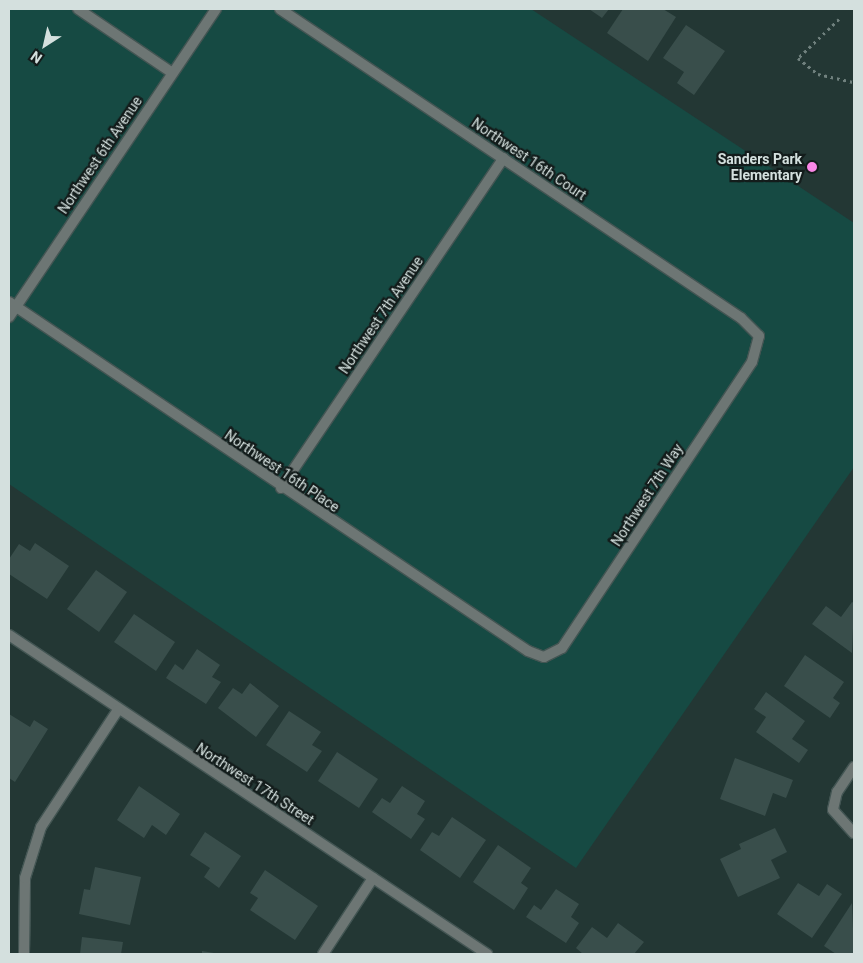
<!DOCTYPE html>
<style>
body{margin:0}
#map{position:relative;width:863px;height:963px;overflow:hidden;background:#233734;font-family:Roboto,sans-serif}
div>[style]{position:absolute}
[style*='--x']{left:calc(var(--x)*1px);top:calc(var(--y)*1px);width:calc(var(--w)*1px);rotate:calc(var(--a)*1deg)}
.green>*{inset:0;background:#164a43}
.building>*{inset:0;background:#394e4b}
.path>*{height:3px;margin-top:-1.5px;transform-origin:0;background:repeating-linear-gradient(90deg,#70817e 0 2.5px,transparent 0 6.5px)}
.roads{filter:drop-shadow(1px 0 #435553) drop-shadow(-1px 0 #435553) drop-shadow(0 1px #435553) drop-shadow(0 -1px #435553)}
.minor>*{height:10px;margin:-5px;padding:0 5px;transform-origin:5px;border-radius:5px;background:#6d7674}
.dots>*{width:14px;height:14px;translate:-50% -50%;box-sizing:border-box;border:2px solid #131c1b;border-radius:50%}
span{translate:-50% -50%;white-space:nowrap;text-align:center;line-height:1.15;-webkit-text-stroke:4.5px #131c1b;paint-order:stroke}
.street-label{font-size:14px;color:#d4e0de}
.poi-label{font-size:14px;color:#d4e0de;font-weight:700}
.right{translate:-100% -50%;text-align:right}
.frame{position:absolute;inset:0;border:10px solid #d4e0de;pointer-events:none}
.north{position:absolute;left:20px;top:20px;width:50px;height:50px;-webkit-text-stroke:4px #131c1b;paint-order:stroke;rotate:215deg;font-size:14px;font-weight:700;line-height:20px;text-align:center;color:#d4e0de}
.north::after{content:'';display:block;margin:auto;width:18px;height:22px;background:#d4e0de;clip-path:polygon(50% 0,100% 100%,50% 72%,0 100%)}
</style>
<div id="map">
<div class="green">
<div style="clip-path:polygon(9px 9px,531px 9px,854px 223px,854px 467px,576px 868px,9px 484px)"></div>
</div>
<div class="building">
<div style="clip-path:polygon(589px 9px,609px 9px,602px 18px)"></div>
<div style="clip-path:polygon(623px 9px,663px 9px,676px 17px,648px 61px,607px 33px)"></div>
<div style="clip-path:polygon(686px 25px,725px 51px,694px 95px,677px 83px,684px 72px,663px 58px)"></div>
<div style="clip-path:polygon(35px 543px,69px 566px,47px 599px,9px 574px,9px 559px,19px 544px,30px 551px)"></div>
<div style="clip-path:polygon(96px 570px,127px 592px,99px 632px,67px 609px)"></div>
<div style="clip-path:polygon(852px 602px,854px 603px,852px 653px,812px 624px,826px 606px,841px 617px)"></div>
<div style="clip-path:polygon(134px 614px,175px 642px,156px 671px,114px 642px)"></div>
<div style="clip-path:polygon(197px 649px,220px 665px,212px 677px,221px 682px,206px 704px,166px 678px,175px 664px,183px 670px)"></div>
<div style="clip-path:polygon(805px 655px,844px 682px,833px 698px,840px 703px,830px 718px,784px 686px)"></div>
<div style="clip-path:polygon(250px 683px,279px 706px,256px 737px,218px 708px,233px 688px,242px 694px)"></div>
<div style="clip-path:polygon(766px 692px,805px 721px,792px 739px,808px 750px,799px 763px,756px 732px,766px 717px,754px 709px)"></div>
<div style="clip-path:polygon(289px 711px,321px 732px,312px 745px,322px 751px,307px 772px,266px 745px)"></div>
<div style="clip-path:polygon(9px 714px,30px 727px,34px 720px,48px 729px,15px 782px,9px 778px)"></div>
<div style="clip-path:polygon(337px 752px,378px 779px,359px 808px,318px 781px)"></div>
<div style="clip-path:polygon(735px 758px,793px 780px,786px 798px,773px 793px,765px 816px,720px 799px)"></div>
<div style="clip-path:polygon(139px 786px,180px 814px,166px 835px,152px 825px,144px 838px,117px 820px)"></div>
<div style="clip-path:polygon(402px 786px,425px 801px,417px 814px,425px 819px,411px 839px,372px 812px,382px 798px,390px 803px)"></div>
<div style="clip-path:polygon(452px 817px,486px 840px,460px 878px,420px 850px,432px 832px,439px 836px)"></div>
<div style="clip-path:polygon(775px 828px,787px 852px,771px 860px,780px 878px,738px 897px,720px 859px,741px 849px,739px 844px)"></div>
<div style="clip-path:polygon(205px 832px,241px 856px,219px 888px,204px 877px,210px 868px,190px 855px)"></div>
<div style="clip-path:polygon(498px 845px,531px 868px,521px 883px,528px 888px,514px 910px,473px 882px)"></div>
<div style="clip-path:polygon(95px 867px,141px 877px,130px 925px,79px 914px,84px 889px,90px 890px)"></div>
<div style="clip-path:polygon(265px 870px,318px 906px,295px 940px,250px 910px,258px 898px,250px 893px)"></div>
<div style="clip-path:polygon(798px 883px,819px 896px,827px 884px,842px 894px,812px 938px,777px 914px)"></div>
<div style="clip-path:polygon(556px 889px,579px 904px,571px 917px,579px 923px,566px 943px,526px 917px,534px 905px,541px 910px)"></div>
<div style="clip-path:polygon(852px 903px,854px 954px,836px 954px,824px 946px)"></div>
<div style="clip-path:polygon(618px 923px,644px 942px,634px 954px,583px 954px,576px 948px,592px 927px,607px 938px)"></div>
<div style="clip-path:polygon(82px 937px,123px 942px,121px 954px,80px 954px)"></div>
<div style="clip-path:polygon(202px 951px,214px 953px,214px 954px,202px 954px)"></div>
</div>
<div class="path">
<div style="--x:839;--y:19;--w:57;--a:136.4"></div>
<div style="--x:798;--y:58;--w:26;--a:39"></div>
<div style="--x:818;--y:74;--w:37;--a:13"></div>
</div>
<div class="roads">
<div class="minor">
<div style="--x:78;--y:9;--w:112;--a:34.1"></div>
<div style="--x:9;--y:302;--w:625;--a:33.92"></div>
<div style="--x:528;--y:651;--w:17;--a:21"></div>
<div style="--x:544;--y:657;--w:20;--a:-27"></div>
<div style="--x:562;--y:648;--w:343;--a:-56.4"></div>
<div style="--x:752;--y:362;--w:27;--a:-75"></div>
<div style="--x:759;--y:336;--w:25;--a:-135"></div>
<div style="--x:741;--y:318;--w:555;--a:-146.17"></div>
<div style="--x:9;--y:317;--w:371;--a:-56.1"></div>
<div style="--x:281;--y:488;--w:398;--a:-56"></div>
<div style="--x:9;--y:635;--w:575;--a:33.72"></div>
<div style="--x:854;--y:767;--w:30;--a:124"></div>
<div style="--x:837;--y:792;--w:18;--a:103"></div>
<div style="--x:833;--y:810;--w:31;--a:48"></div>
<div style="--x:24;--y:954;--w:76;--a:-89.2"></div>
<div style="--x:25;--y:878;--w:53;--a:-72.6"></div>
<div style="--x:41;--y:827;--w:140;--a:-56.7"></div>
<div style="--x:323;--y:954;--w:91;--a:-56.7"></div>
</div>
</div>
<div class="dots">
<div style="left:812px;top:167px;background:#fa87e7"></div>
</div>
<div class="street-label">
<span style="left:100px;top:155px;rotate:-56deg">Northwest 6th Avenue</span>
<span style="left:529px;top:159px;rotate:34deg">Northwest 16th Court</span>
<span style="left:381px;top:315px;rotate:-56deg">Northwest 7th Avenue</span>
<span style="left:282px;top:471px;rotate:34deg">Northwest 16th Place</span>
<span style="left:647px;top:495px;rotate:-57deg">Northwest 7th Way</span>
<span style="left:255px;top:784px;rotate:33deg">Northwest 17th Street</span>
</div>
<div class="poi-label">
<span class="right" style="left:802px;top:167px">Sanders Park<br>Elementary</span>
</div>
<div class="frame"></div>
<div class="north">N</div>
</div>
